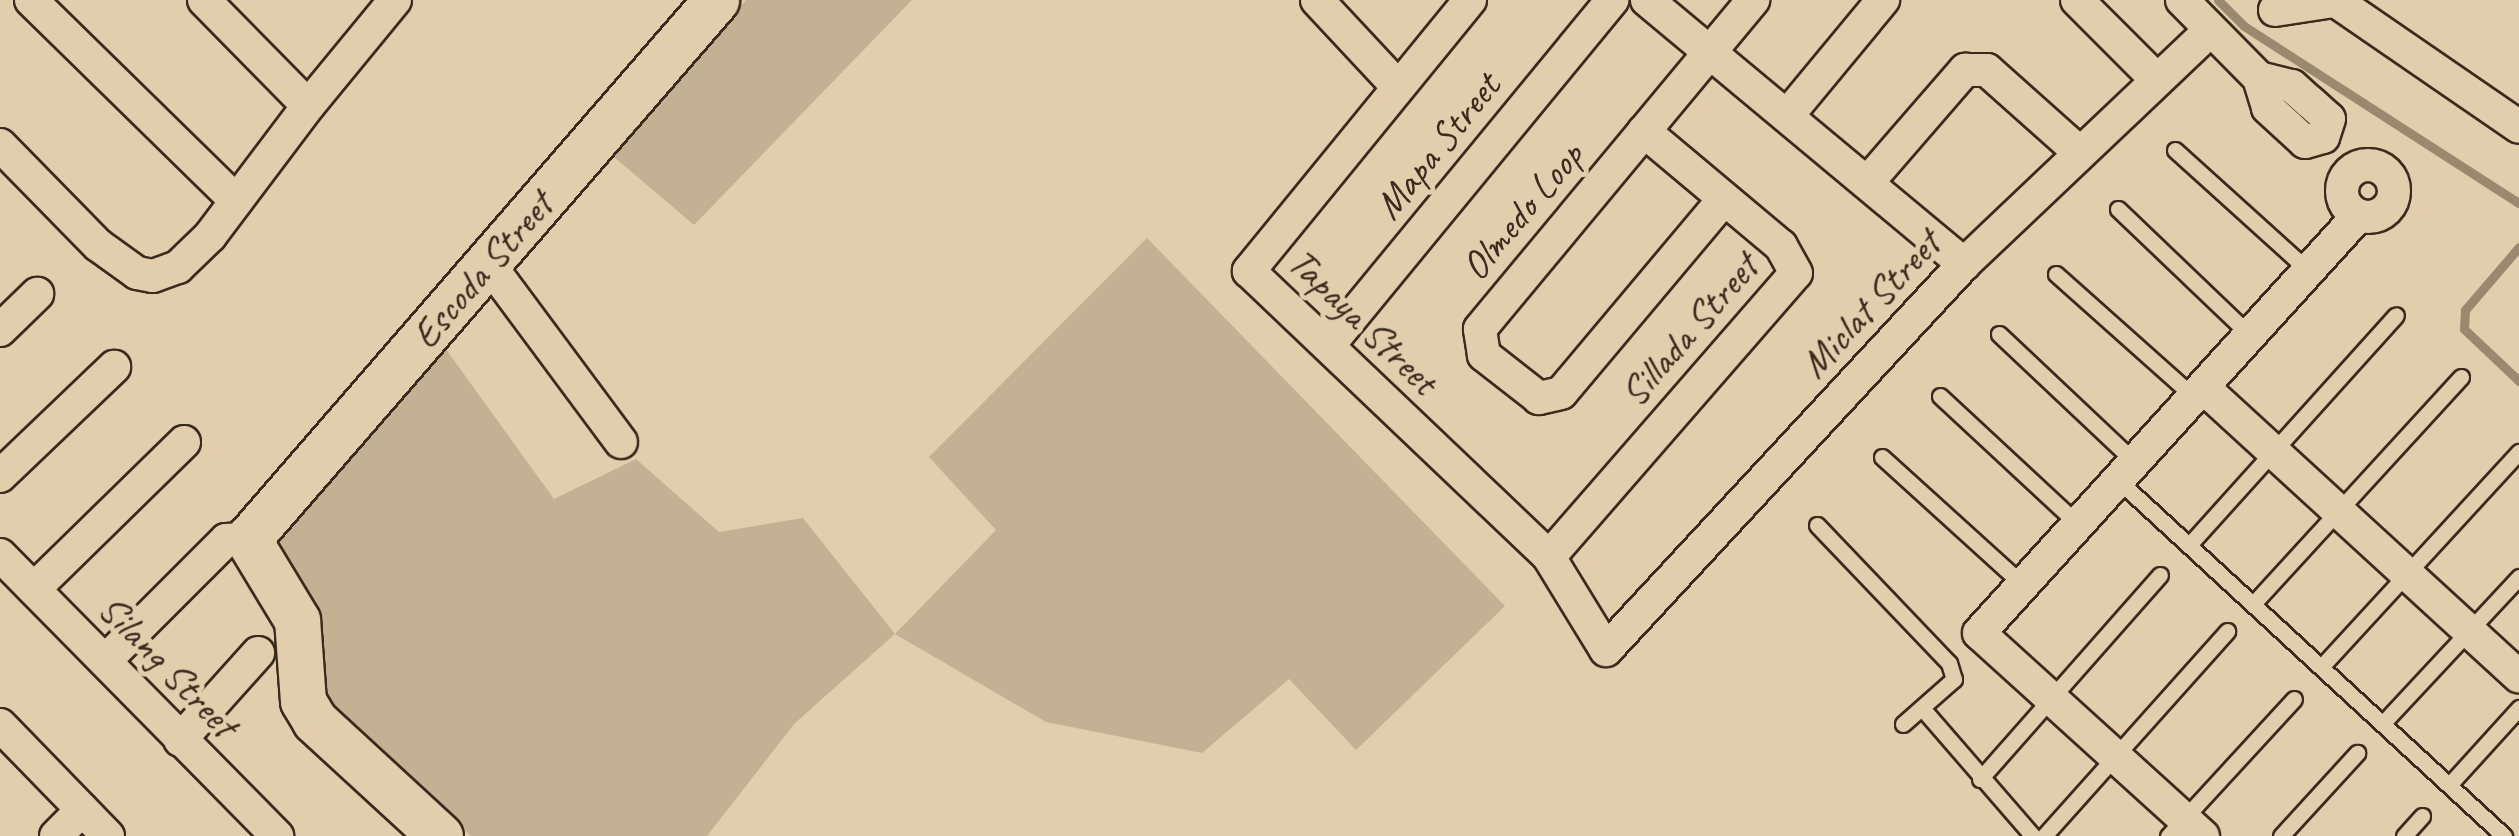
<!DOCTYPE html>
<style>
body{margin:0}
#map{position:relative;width:2519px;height:836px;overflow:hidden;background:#e2cead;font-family:Caveat,sans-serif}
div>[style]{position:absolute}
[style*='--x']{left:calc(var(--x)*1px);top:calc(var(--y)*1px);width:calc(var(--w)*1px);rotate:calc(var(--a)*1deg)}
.green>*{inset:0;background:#c4b093}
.stream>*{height:9px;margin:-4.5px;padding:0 4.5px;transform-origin:4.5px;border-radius:4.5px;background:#9a886f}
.roads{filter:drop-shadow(2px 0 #3b2a1e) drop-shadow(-2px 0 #3b2a1e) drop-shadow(0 2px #3b2a1e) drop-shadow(0 -2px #3b2a1e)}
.lane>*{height:15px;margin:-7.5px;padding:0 7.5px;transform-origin:7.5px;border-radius:7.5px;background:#e2cead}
.street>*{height:32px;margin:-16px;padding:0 16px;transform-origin:16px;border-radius:16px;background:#e2cead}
.street>.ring{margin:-16px;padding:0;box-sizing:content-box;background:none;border:32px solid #e2cead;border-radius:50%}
.secondary>*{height:45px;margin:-22.5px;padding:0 22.5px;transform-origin:22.5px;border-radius:22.5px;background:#e2cead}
span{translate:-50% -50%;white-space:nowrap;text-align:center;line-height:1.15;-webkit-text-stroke:10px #e2cead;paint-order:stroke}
.street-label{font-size:40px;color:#3b2a1e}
</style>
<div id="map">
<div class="green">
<div style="clip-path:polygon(746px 0,912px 0,694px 225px,614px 157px)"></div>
<div style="clip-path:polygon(1147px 238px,1505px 606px,1356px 750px,1289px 679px,1202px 753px,1046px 722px,895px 634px,795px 723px,707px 836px,471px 836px,325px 705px,316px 659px,319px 612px,266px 543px,443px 345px,554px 499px,636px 459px,719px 532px,803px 518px,895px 634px,996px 530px,929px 457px)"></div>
</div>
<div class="stream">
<div style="--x:2218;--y:0;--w:37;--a:45"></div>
<div style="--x:2244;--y:26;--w:327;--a:32.8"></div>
<div style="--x:2519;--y:247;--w:83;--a:130.6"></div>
<div style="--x:2465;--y:310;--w:19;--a:93"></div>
<div style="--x:2464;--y:329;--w:76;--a:43.4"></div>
</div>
<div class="roads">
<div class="lane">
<div style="--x:2175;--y:150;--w:179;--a:42.1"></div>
<div style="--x:2118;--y:209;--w:184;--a:43.7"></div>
<div style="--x:2056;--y:274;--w:186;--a:41.7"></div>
<div style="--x:1999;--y:334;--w:188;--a:43.3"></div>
<div style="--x:1940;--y:396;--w:190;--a:42.9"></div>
<div style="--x:1882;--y:457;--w:190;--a:42.2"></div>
<div style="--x:2119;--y:481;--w:524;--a:42.68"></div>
<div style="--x:1817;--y:525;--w:191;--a:46.3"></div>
<div style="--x:1949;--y:663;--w:17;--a:73"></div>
<div style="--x:1954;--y:679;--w:68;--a:138.6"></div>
<div style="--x:2189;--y:545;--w:309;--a:-48"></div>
<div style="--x:2253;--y:604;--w:308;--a:-47.5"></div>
<div style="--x:2322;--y:666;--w:291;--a:-47.4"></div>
<div style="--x:1922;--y:708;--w:169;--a:49.1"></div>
<div style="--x:2383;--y:723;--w:200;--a:-47"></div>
<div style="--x:1980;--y:779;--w:272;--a:-48.6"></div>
<div style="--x:2450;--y:784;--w:103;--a:-47.8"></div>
<div style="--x:2044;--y:836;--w:275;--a:-48.2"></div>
<div style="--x:2168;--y:836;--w:186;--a:-47.4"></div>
<div style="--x:2281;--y:836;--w:113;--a:-47.5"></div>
<div style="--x:2404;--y:836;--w:27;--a:-48"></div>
</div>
<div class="street">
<div style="--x:31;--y:0;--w:287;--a:44.4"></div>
<div style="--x:204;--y:0;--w:148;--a:45.5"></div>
<div style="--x:308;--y:106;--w:137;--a:-50.6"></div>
<div style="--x:1317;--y:0;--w:119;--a:47"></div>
<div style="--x:1470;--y:0;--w:350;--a:129.2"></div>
<div style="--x:1249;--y:271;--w:414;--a:43.6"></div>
<div style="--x:1549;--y:557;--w:109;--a:58.5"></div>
<div style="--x:1606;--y:650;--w:526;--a:-47.16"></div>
<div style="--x:1964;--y:264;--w:340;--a:-43.5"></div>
<div style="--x:1647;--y:0;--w:413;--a:39.8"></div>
<div style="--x:2077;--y:0;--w:113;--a:45"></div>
<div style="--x:2182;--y:0;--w:110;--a:45.4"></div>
<div style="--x:2259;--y:78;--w:31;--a:73"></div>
<div style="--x:2268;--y:108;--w:50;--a:42.6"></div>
<div style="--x:2305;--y:142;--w:19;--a:-16"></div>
<div style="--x:2336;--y:1;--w:222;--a:34.5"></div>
<div style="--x:2275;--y:10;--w:66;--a:-8.7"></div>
<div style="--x:2259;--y:78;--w:34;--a:14"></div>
<div style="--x:2292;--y:86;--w:24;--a:42"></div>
<div style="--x:2310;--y:102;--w:25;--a:42"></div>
<div style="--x:2329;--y:119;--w:19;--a:108"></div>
<div style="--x:1787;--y:116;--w:151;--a:-50.4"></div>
<div style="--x:0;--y:145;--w:140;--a:45.6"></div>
<div style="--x:98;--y:245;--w:48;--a:35.7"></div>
<div style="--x:137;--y:273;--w:16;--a:11"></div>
<div style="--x:153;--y:276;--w:27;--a:-20"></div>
<div style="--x:178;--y:267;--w:45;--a:-44.1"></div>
<div style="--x:210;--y:236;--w:163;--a:-53"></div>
<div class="ring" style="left:2342px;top:165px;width:20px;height:20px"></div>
<div style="--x:1867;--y:183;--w:150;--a:-49.1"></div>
<div style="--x:1965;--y:70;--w:22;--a:0"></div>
<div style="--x:1987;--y:70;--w:123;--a:41.7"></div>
<div style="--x:1724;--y:199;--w:253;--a:130"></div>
<div style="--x:1561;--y:393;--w:23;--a:167"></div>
<div style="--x:1539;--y:398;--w:70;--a:-142"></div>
<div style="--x:1484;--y:355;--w:26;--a:-99"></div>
<div style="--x:1480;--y:329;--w:428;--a:-50.3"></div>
<div style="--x:488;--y:263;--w:223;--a:53.4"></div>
<div style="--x:0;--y:330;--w:52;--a:-44.2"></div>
<div style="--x:1328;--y:346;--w:448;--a:-50.6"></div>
<div style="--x:2204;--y:388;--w:427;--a:42.5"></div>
<div style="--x:0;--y:476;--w:158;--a:-43.7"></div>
<div style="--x:0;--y:555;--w:395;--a:45.4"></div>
<div style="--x:1549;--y:557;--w:376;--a:-49"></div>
<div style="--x:1796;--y:273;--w:31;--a:-119"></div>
<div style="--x:1781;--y:246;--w:179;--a:-140"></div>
<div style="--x:34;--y:589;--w:210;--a:-44.4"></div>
<div style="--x:105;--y:661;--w:171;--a:-45"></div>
<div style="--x:226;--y:540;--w:22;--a:-3"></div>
<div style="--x:0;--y:725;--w:155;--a:45.8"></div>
<div style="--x:180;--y:740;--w:117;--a:-48.1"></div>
<div style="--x:56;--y:836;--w:37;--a:-45"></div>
<div style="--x:2203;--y:836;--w:302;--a:-137.8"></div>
<div style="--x:1979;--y:633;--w:563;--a:-47.73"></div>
</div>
<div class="secondary">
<div style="--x:440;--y:836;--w:170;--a:-137.4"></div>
<div style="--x:315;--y:721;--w:23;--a:-121"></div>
<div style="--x:303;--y:701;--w:81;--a:-94.2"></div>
<div style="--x:297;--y:620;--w:95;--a:-121.2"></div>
<div style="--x:248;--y:539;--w:714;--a:-49.03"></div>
</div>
</div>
<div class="street-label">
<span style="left:1437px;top:146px;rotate:-51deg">Mapa Street</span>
<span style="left:1522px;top:211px;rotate:-50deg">Olmedo Loop</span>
<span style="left:482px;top:270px;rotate:-49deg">Escoda Street</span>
<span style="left:1870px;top:304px;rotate:-47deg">Miclat Street</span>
<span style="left:1363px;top:321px;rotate:44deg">Tapaya Street</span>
<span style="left:1689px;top:330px;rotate:-49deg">Sillada Street</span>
<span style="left:168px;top:666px;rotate:46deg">Silang Street</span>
</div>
</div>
